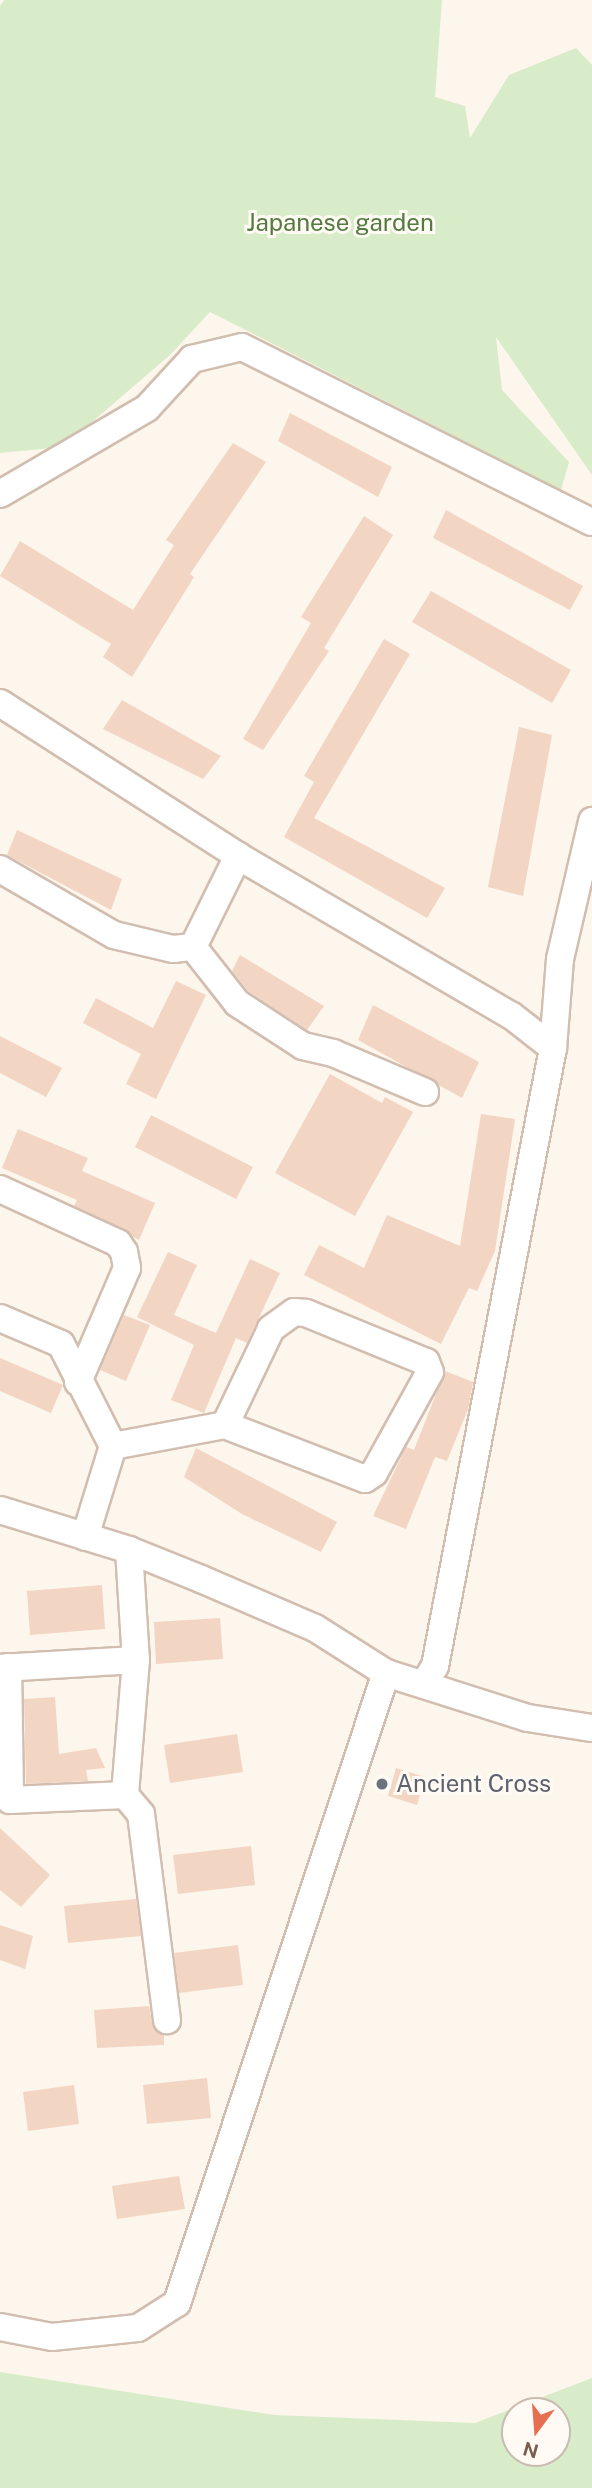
<!DOCTYPE html>
<style>
body{margin:0}
#map{position:relative;width:592px;height:2488px;overflow:hidden;background:#fdf6ec;font-family:"Public Sans",sans-serif}
div>[style]{position:absolute}
[style*='--x']{left:calc(var(--x)*1px);top:calc(var(--y)*1px);width:calc(var(--w)*1px);rotate:calc(var(--a)*1deg)}
.green>*{inset:0;background:#d8ecc9}
.building>*{inset:0;background:#f3d5c3}
.roads{filter:drop-shadow(2px 0 #d1beb0) drop-shadow(-2px 0 #d1beb0) drop-shadow(0 2px #d1beb0) drop-shadow(0 -2px #d1beb0)}
.street>*{height:26px;margin:-13px;padding:0 13px;transform-origin:13px;border-radius:13px;background:#fff}
.dots>*{width:19px;height:19px;translate:-50% -50%;box-sizing:border-box;border:4px solid #fffaf3;border-radius:50%}
span{translate:-50% -50%;white-space:nowrap;text-align:center;line-height:1.15;-webkit-text-stroke:6px #fffaf3;paint-order:stroke}
.park-label{font-size:24px;color:#537a41}
.worship-label{font-size:24px;color:#5b616d}
.left{translate:0 -50%;text-align:left}
.north{position:absolute;left:501px;top:2397px;width:70px;height:70px;box-sizing:border-box;background:#fffaf3;border:2px solid #cabbb1;border-radius:50%;rotate:196deg;font-size:19px;font-weight:700;line-height:28px;text-align:center;color:#7a5c4d}
.north::after{content:'';display:block;margin:auto;width:24px;height:32px;background:#e76f51;clip-path:polygon(50% 0,100% 100%,50% 72%,0 100%)}
</style>
<div id="map">
<div class="green">
<div style="clip-path:polygon(4px 0,442px 0,435px 97px,465px 106px,470px 138px,509px 75px,576px 48px,592px 65px,592px 475px,496px 337px,502px 390px,569px 462px,561px 490px,210px 312px,170px 355px,63px 447px,0 453px,0 6px)"></div>
<div style="clip-path:polygon(evenodd,0 2372px,274px 2415px,475px 2423px,592px 2378px,592px 2488px,0 2488px,0 2372px,515px 2411px,557px 2411px,557px 2453px,515px 2453px,515px 2411px)"></div>
</div>
<div class="building">
<div style="clip-path:polygon(290px 413px,392px 467px,378px 497px,278px 441px)"></div>
<div style="clip-path:polygon(233px 443px,266px 462px,190px 574px,194px 577px,132px 677px,103px 657px,111px 644px,0 576px,20px 541px,133px 610px,174px 545px,166px 540px)"></div>
<div style="clip-path:polygon(446px 510px,583px 586px,570px 610px,433px 538px)"></div>
<div style="clip-path:polygon(364px 516px,393px 535px,324px 648px,329px 651px,263px 750px,243px 739px,311px 623px,301px 617px)"></div>
<div style="clip-path:polygon(431px 591px,571px 670px,552px 703px,412px 622px)"></div>
<div style="clip-path:polygon(384px 639px,410px 654px,314px 818px,445px 888px,427px 918px,284px 837px,314px 782px,304px 776px)"></div>
<div style="clip-path:polygon(122px 700px,221px 756px,203px 779px,103px 729px)"></div>
<div style="clip-path:polygon(519px 727px,552px 735px,523px 896px,488px 887px)"></div>
<div style="clip-path:polygon(17px 830px,122px 879px,111px 910px,7px 855px)"></div>
<div style="clip-path:polygon(240px 955px,324px 1006px,307px 1030px,248px 991px,232px 971px)"></div>
<div style="clip-path:polygon(176px 981px,206px 995px,156px 1099px,126px 1084px,141px 1054px,83px 1023px,96px 998px,153px 1028px)"></div>
<div style="clip-path:polygon(373px 1005px,479px 1062px,462px 1098px,358px 1040px)"></div>
<div style="clip-path:polygon(0 1036px,62px 1068px,46px 1097px,0 1073px)"></div>
<div style="clip-path:polygon(330px 1074px,382px 1103px,385px 1097px,413px 1112px,355px 1216px,275px 1173px)"></div>
<div style="clip-path:polygon(481px 1114px,515px 1119px,495px 1251px,477px 1291px,469px 1288px,441px 1344px,304px 1275px,319px 1245px,364px 1268px,387px 1215px,460px 1246px)"></div>
<div style="clip-path:polygon(151px 1115px,253px 1167px,236px 1199px,135px 1147px)"></div>
<div style="clip-path:polygon(18px 1129px,88px 1158px,82px 1171px,155px 1203px,139px 1240px,74px 1206px,77px 1200px,2px 1168px)"></div>
<div style="clip-path:polygon(168px 1252px,197px 1265px,174px 1315px,216px 1333px,250px 1259px,280px 1273px,247px 1343px,236px 1338px,204px 1413px,171px 1400px,194px 1345px,137px 1317px)"></div>
<div style="clip-path:polygon(124px 1315px,150px 1325px,126px 1381px,100px 1370px)"></div>
<div style="clip-path:polygon(0 1358px,63px 1385px,51px 1413px,0 1391px)"></div>
<div style="clip-path:polygon(445px 1371px,473px 1382px,468px 1409px,447px 1461px,435px 1457px,406px 1529px,373px 1516px,406px 1447px,414px 1450px)"></div>
<div style="clip-path:polygon(196px 1448px,337px 1522px,321px 1552px,242px 1514px,184px 1477px)"></div>
<div style="clip-path:polygon(102px 1585px,105px 1629px,30px 1635px,27px 1591px)"></div>
<div style="clip-path:polygon(220px 1618px,223px 1659px,156px 1664px,154px 1622px)"></div>
<div style="clip-path:polygon(55px 1697px,59px 1754px,96px 1748px,105px 1768px,86px 1770px,88px 1781px,26px 1784px,24px 1699px)"></div>
<div style="clip-path:polygon(237px 1734px,243px 1772px,170px 1783px,164px 1745px)"></div>
<div style="clip-path:polygon(396px 1768px,425px 1777px,417px 1805px,388px 1796px)"></div>
<div style="clip-path:polygon(0 1828px,50px 1875px,21px 1907px,0 1890px)"></div>
<div style="clip-path:polygon(251px 1846px,255px 1885px,178px 1894px,173px 1855px)"></div>
<div style="clip-path:polygon(136px 1899px,141px 1936px,68px 1943px,64px 1906px)"></div>
<div style="clip-path:polygon(0 1925px,33px 1936px,25px 1969px,0 1960px)"></div>
<div style="clip-path:polygon(238px 1945px,243px 1985px,179px 1993px,174px 1953px)"></div>
<div style="clip-path:polygon(149px 2006px,152px 2023px,164px 2035px,164px 2045px,97px 2048px,94px 2010px)"></div>
<div style="clip-path:polygon(207px 2078px,211px 2118px,147px 2124px,143px 2085px)"></div>
<div style="clip-path:polygon(74px 2085px,79px 2124px,28px 2131px,23px 2092px)"></div>
<div style="clip-path:polygon(179px 2176px,185px 2209px,117px 2219px,112px 2186px)"></div>
</div>
<div class="roads">
<div class="street">
<div style="--x:0;--y:494;--w:170;--a:-30.3"></div>
<div style="--x:147;--y:408;--w:67;--a:-47.4"></div>
<div style="--x:192;--y:359;--w:51;--a:-13.5"></div>
<div style="--x:242;--y:347;--w:391;--a:26.6"></div>
<div style="--x:0;--y:703;--w:283;--a:32.7"></div>
<div style="--x:238;--y:856;--w:317;--a:30.3"></div>
<div style="--x:512;--y:1016;--w:52;--a:38"></div>
<div style="--x:0;--y:869;--w:132;--a:30.1"></div>
<div style="--x:114;--y:935;--w:61;--a:13.3"></div>
<div style="--x:173;--y:949;--w:20;--a:-6"></div>
<div style="--x:193;--y:947;--w:71;--a:51.8"></div>
<div style="--x:237;--y:1003;--w:79;--a:33.1"></div>
<div style="--x:303;--y:1046;--w:31;--a:13"></div>
<div style="--x:333;--y:1053;--w:100;--a:23"></div>
<div style="--x:193;--y:947;--w:102;--a:-63.7"></div>
<div style="--x:0;--y:1189;--w:130;--a:24.6"></div>
<div style="--x:118;--y:1243;--w:11;--a:56"></div>
<div style="--x:124;--y:1252;--w:16;--a:79"></div>
<div style="--x:127;--y:1268;--w:124;--a:113.3"></div>
<div style="--x:0;--y:1318;--w:66;--a:23.1"></div>
<div style="--x:61;--y:1344;--w:114;--a:63"></div>
<div style="--x:113;--y:1446;--w:95;--a:107.1"></div>
<div style="--x:113;--y:1446;--w:114;--a:-10.6"></div>
<div style="--x:225;--y:1425;--w:150;--a:21.1"></div>
<div style="--x:365;--y:1479;--w:11;--a:-34"></div>
<div style="--x:374;--y:1473;--w:115;--a:-61"></div>
<div style="--x:430;--y:1372;--w:11;--a:-112"></div>
<div style="--x:426;--y:1362;--w:130;--a:-157.8"></div>
<div style="--x:306;--y:1313;--w:12;--a:-175"></div>
<div style="--x:294;--y:1312;--w:29;--a:144"></div>
<div style="--x:271;--y:1329;--w:106;--a:115.6"></div>
<div style="--x:0;--y:1510;--w:135;--a:17.2"></div>
<div style="--x:129;--y:1550;--w:78;--a:21.9"></div>
<div style="--x:201;--y:1579;--w:124;--a:23.3"></div>
<div style="--x:315;--y:1628;--w:84;--a:32.4"></div>
<div style="--x:386;--y:1673;--w:149;--a:17.6"></div>
<div style="--x:528;--y:1718;--w:65;--a:8.9"></div>
<div style="--x:129;--y:1550;--w:110;--a:86.4"></div>
<div style="--x:136;--y:1660;--w:135;--a:94.7"></div>
<div style="--x:125;--y:1795;--w:25;--a:50"></div>
<div style="--x:141;--y:1814;--w:208;--a:82.8"></div>
<div style="--x:8;--y:1667;--w:133;--a:89.1"></div>
<div style="--x:10;--y:1800;--w:115;--a:-2.5"></div>
<div style="--x:0;--y:1668;--w:136;--a:-3.4"></div>
<div style="--x:425;--y:1683;--w:20;--a:-60"></div>
<div style="--x:435;--y:1666;--w:629;--a:-79.19"></div>
<div style="--x:553;--y:1048;--w:89;--a:-85.5"></div>
<div style="--x:560;--y:959;--w:142;--a:-76.9"></div>
<div style="--x:0;--y:2327;--w:53;--a:10.9"></div>
<div style="--x:52;--y:2337;--w:86;--a:-6"></div>
<div style="--x:138;--y:2328;--w:46;--a:-32.7"></div>
<div style="--x:177;--y:2303;--w:664;--a:-71.65"></div>
</div>
</div>
<div class="dots">
<div style="left:382px;top:1784px;background:#6b7280"></div>
</div>
<div class="park-label">
<span style="left:340px;top:223px">Japanese garden</span>
</div>
<div class="worship-label">
<span class="left" style="left:396px;top:1784px">Ancient Cross</span>
</div>
<div class="north">N</div>
</div>
